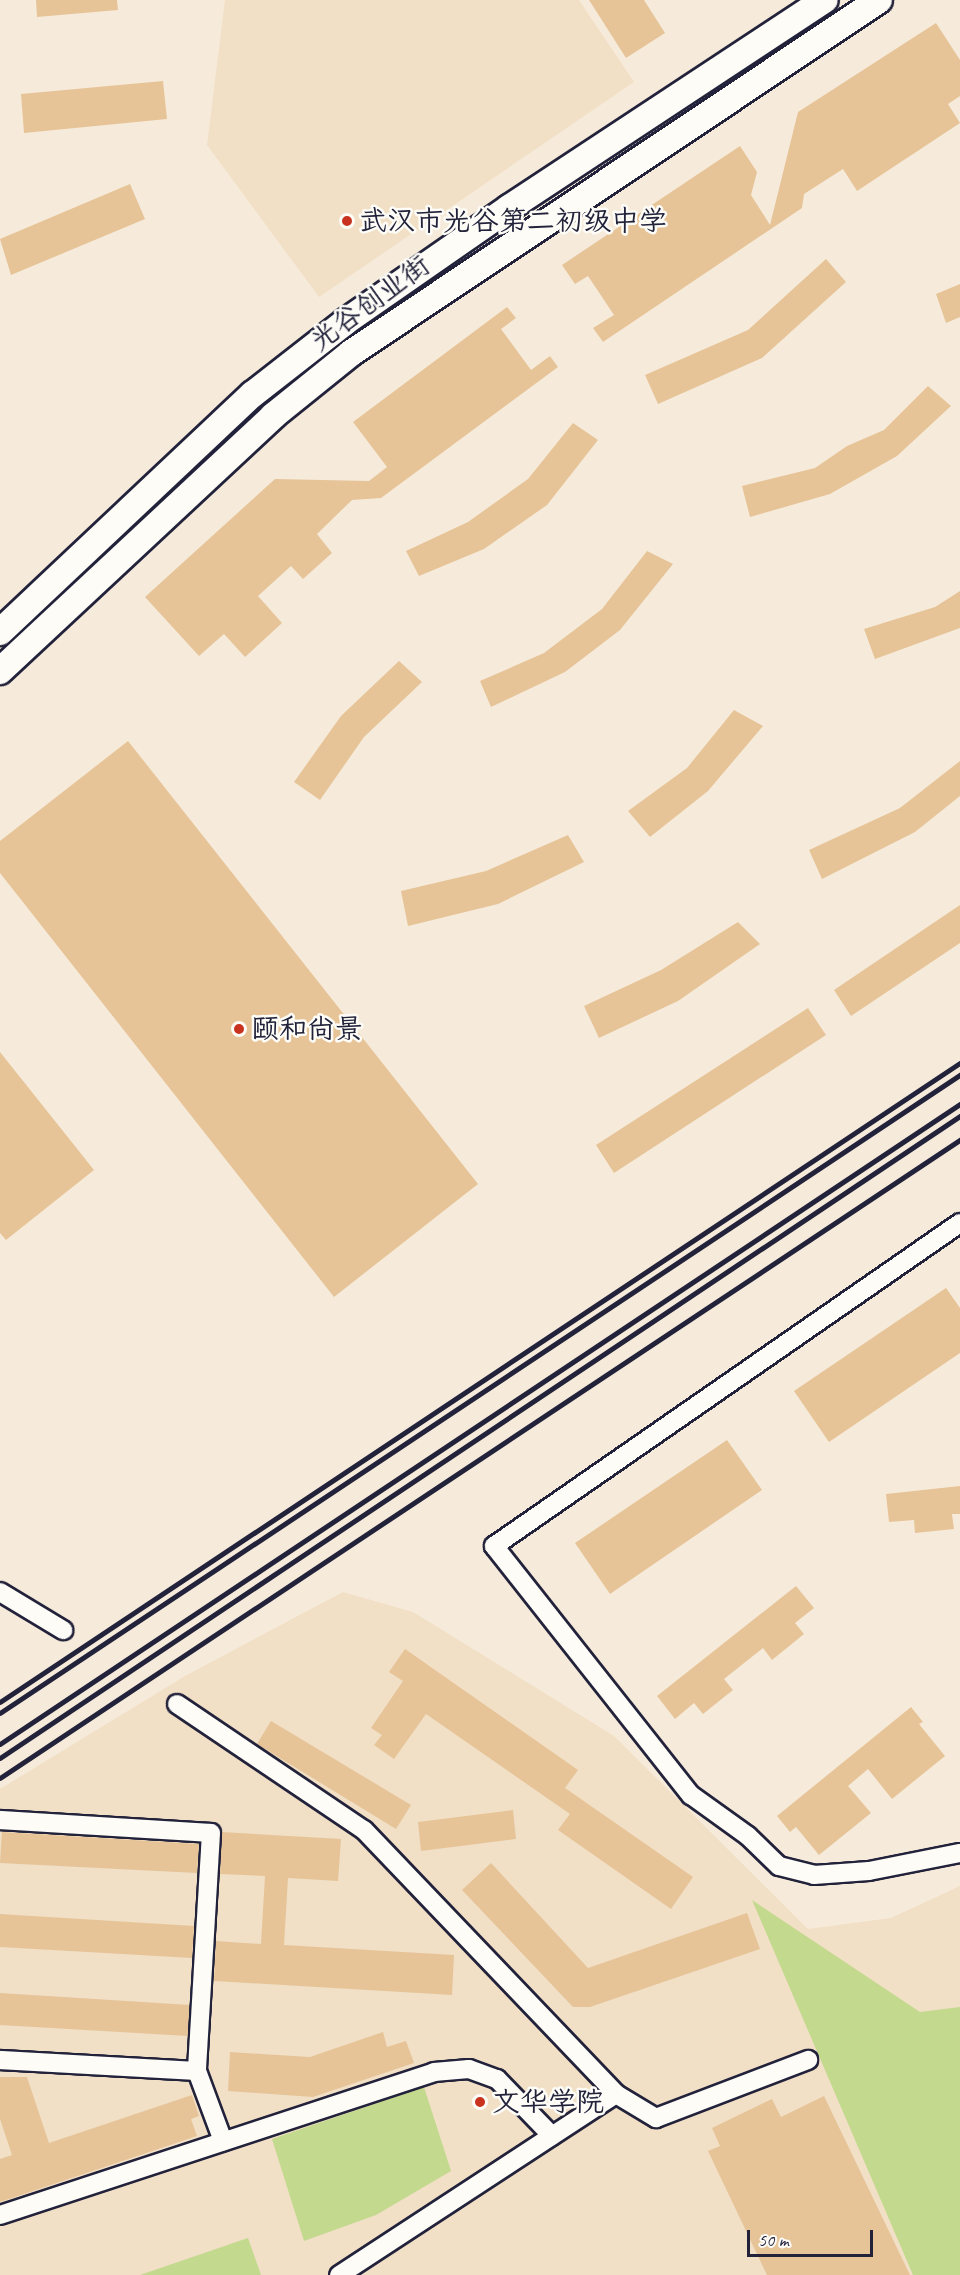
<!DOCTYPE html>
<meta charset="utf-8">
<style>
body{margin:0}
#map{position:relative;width:960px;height:2275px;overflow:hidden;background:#f6ebda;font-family:Caveat,"LXGW WenKai TC",sans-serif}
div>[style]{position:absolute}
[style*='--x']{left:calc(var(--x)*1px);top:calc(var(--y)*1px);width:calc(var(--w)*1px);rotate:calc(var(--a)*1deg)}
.built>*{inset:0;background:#f1dfc6}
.green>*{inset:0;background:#c3d98e}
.building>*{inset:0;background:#e6c498}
.roads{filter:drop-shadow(2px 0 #22223b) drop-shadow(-2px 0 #22223b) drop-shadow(0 2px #22223b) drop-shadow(0 -2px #22223b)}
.minor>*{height:18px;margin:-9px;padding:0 9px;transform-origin:9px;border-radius:9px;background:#fdfcf7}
.secondary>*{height:26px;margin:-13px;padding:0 13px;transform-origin:13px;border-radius:13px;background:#fdfcf7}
.rail>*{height:4.5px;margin:-2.25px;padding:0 2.25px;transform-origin:2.25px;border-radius:2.25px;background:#22223b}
.dots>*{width:16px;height:16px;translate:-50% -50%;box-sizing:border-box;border:3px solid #fdfcf7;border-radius:50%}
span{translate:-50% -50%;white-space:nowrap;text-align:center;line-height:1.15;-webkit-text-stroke:5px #fdfcf7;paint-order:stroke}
.poi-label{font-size:28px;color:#22223b}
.left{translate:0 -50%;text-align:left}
.street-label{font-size:28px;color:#22223b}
.scale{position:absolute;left:747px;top:2230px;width:126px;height:27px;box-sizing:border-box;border:3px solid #22223b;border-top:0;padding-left:8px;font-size:18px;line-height:21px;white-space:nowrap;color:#22223b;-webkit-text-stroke:4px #fdfcf7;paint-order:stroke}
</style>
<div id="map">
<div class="built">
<div style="clip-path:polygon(225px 0,579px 0,634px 82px,319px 297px,207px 145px)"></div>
<div style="clip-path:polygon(343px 1592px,413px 1612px,614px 1736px,808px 1929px,891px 1918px,960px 1886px,960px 2275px,0 2275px,0 1789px,185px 1676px)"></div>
</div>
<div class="green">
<div style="clip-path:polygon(752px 1900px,920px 2012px,960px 2007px,960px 2275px,913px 2275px)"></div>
<div style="clip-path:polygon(424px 2087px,451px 2171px,376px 2215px,304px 2241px,272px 2139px)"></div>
<div style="clip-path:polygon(248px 2238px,261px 2275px,140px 2275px)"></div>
</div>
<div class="building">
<div style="clip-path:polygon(36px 0,117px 0,118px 10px,37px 17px)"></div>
<div style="clip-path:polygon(589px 0,644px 0,665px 33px,626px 58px)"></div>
<div style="clip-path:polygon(936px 23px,960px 60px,960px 96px,948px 104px,960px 123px,857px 191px,843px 169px,804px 194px,802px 208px,603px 342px,593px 328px,614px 315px,588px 276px,575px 284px,562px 265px,740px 146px,757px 172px,751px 195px,770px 225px,798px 112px)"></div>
<div style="clip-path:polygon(163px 81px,167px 119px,24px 133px,21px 94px)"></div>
<div style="clip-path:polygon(130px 184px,145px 219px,11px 275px,0 239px)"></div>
<div style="clip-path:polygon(826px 259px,846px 282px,762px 358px,658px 404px,645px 375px,748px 330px)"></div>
<div style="clip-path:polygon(960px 284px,960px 317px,946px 323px,936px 294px)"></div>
<div style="clip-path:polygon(507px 307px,516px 318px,501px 329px,531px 370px,550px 356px,558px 367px,381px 498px,352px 500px,317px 534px,332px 553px,303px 579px,291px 566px,258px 596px,282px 623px,245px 657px,224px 634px,199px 656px,145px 597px,275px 479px,369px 481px,387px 467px,353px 422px)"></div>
<div style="clip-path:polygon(928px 386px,951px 406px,897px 456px,830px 494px,750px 517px,742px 486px,815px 468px,847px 446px,884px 430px)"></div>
<div style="clip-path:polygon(573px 423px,598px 440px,547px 505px,484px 549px,419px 576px,406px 551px,468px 522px,528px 479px)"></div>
<div style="clip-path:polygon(647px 551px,673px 564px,620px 630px,565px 672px,491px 707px,480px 681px,544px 653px,602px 609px)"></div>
<div style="clip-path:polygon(960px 591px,960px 628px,875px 659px,864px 629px,935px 607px)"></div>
<div style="clip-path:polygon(399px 661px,422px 682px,364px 737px,320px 800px,294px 782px,341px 716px)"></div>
<div style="clip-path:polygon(734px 710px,763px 726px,708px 791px,650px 837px,628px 811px,687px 768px)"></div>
<div style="clip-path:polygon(128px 741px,478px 1184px,334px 1297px,0 873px,0 841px)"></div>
<div style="clip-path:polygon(960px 761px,960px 796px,915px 832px,822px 879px,809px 850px,900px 808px)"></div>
<div style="clip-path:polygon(568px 835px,584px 862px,498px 904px,408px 926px,401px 891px,486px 871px)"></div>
<div style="clip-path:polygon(960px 905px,960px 943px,851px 1016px,834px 990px)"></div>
<div style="clip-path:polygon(738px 922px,760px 944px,678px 1001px,599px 1038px,584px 1006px,661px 970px)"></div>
<div style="clip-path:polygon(808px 1008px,826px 1035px,614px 1173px,596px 1145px)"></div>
<div style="clip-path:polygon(0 1052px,94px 1170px,6px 1240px,0 1233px)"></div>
<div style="clip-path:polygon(946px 1288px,960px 1308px,960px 1353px,829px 1442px,794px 1391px)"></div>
<div style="clip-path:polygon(727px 1440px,762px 1490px,610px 1594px,575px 1543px)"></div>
<div style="clip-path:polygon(960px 1486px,960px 1514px,952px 1514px,954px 1529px,915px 1533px,914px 1520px,889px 1522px,886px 1494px)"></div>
<div style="clip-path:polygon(796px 1586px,814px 1608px,795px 1623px,804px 1634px,772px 1660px,763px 1648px,724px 1679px,733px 1690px,703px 1714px,694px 1703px,675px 1719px,657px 1696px)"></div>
<div style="clip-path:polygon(405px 1649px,578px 1770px,565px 1788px,693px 1877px,671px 1909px,558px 1830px,570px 1814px,426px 1714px,394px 1759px,374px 1745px,382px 1735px,371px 1728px,403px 1681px,389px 1672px)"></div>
<div style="clip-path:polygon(911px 1707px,923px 1722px,919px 1724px,945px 1756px,892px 1799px,868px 1769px,848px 1786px,871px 1813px,819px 1855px,796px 1827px,790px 1832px,777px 1816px)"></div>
<div style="clip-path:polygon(271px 1721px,411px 1805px,396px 1829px,257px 1744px)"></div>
<div style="clip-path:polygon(513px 1810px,516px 1839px,421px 1851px,418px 1822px)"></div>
<div style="clip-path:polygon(2px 1832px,199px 1844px,197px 1873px,0 1863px)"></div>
<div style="clip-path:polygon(222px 1832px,341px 1839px,338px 1881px,288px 1878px,284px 1945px,454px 1955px,452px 1995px,214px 1981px,216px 1941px,261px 1944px,265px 1876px,220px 1874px)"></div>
<div style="clip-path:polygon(491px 1863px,588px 1968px,747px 1913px,760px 1949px,590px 2007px,573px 2007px,462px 1890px)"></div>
<div style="clip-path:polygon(0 1914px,194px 1926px,192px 1958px,0 1947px)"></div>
<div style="clip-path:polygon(0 1993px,190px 2005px,188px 2036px,0 2025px)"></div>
<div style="clip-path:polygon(383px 2032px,387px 2047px,406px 2041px,414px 2063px,313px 2097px,228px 2091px,230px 2052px,310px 2057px)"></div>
<div style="clip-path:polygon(0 2077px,27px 2077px,49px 2143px,192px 2095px,199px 2116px,191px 2119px,197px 2136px,0 2202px,0 2159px,12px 2155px,0 2119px)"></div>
<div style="clip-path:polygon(824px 2096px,910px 2275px,767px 2275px,708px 2151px,720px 2146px,712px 2128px,772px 2099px,781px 2117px)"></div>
</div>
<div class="roads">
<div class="minor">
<div style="--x:960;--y:1223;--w:567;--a:145.27"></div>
<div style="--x:494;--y:1546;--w:318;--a:51.7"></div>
<div style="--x:691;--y:1795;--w:70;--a:35.7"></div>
<div style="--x:748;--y:1836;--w:43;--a:44.1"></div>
<div style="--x:779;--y:1866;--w:36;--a:14"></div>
<div style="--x:814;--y:1875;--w:55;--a:-4.2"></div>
<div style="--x:869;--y:1871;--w:93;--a:-11.2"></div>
<div style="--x:0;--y:1592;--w:74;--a:31.1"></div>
<div style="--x:177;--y:1704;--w:225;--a:34"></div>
<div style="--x:364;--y:1830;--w:365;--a:46.3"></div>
<div style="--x:616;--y:2094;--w:331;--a:146.8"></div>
<div style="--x:0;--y:1820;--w:211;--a:3.5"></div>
<div style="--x:211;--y:1833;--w:238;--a:93.4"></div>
<div style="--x:0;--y:2060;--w:197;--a:3.2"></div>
<div style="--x:197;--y:2071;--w:75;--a:69.6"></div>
<div style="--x:616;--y:2094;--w:47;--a:31"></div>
<div style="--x:656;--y:2118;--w:163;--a:-20.9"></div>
<div style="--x:0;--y:2215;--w:457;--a:-18.2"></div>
<div style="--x:434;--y:2072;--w:35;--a:-5"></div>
<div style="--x:469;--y:2069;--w:30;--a:20"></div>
<div style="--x:497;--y:2079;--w:79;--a:46"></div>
</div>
<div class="secondary">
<div style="--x:0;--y:632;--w:347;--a:-43.3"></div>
<div style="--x:253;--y:394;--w:117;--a:-38"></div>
<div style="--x:345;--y:322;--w:200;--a:-34.8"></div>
<div style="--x:509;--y:208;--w:378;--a:-33.4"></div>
<div style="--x:0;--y:671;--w:374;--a:-43"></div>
<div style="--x:273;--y:416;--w:100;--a:-38.9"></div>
<div style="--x:351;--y:353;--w:635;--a:-33.77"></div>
</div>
</div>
<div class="rail">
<div style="--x:0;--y:1702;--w:1153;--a:-33.65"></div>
<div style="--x:0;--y:1713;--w:1153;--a:-33.61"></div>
<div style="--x:0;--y:1744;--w:1154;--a:-33.69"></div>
<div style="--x:0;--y:1758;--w:1155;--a:-33.77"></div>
<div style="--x:0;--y:1778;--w:1153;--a:-33.61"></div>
</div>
<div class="dots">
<div style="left:347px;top:221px;background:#c8321e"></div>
<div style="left:239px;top:1029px;background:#c8321e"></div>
<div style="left:480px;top:2102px;background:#c8321e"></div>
</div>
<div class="poi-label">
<span class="left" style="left:359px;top:221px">武汉市光谷第二初级中学</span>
<span class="left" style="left:251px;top:1029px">颐和尚景</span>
<span class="left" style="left:492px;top:2102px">文华学院</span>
</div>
<div class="street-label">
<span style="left:370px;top:303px;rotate:-36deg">光谷创业街</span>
</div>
<div class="scale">50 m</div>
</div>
